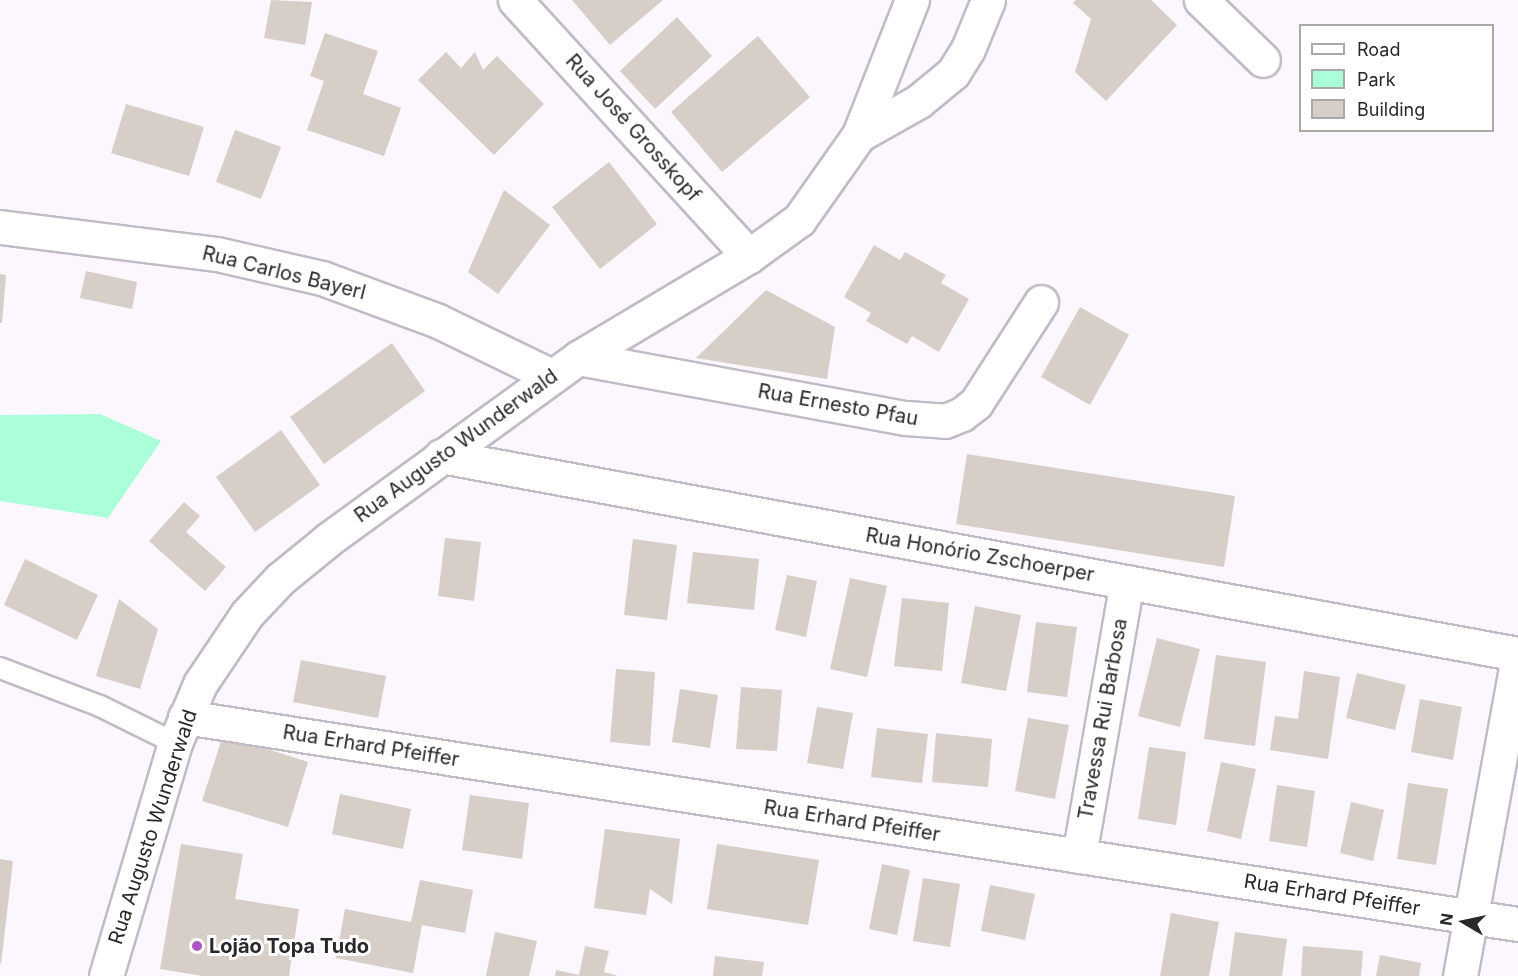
<!DOCTYPE html>
<meta charset="utf-8">
<style>
body{margin:0}
#map{position:relative;width:1518px;height:976px;overflow:hidden;background:#fcf6ff;font-family:Inter,sans-serif}
div>[style]{position:absolute}
[style*='--x']{left:calc(var(--x)*1px);top:calc(var(--y)*1px);width:calc(var(--w)*1px);rotate:calc(var(--a)*1deg)}
.green>*{inset:0;background:#aaffd8}
.building>*{inset:0;background:#d6cec7}
.roads{filter:drop-shadow(2px 0 #c0bbc4) drop-shadow(-2px 0 #c0bbc4) drop-shadow(0 2px #c0bbc4) drop-shadow(0 -2px #c0bbc4)}
.service>*{height:20px;margin:-10px;padding:0 10px;transform-origin:10px;border-radius:10px;background:#fff}
.minor>*{height:33px;margin:-16.5px;padding:0 16.5px;transform-origin:16.5px;border-radius:16.5px;background:#fff}
.secondary>*{height:33px;margin:-16.5px;padding:0 16.5px;transform-origin:16.5px;border-radius:16.5px;background:#fff}
.dots>*{width:16px;height:16px;translate:-50% -50%;box-sizing:border-box;border:3px solid #fff;border-radius:50%}
span{translate:-50% -50%;white-space:nowrap;text-align:center;line-height:1.15;-webkit-text-stroke:6px #fff;paint-order:stroke}
.street-label{font-size:20px;color:#2a282b}
.poi-label{font-size:20px;color:#2a282b;font-weight:700}
.left{translate:0 -50%;text-align:left}
.legend{position:absolute;left:1299px;top:24px;width:195px;height:108px;box-sizing:border-box;background:#fff;border:2px solid #aaa9aa;margin:0;padding:8px 10px;list-style:none;font-size:18px;color:#2a282b}
.legend li{display:flex;align-items:center;gap:12px;height:30px}
.legend b{width:30px;border:2px solid #aaa9aa}
.north{position:absolute;left:1434px;top:892px;width:60px;height:60px;-webkit-text-stroke:4px #fff;paint-order:stroke;rotate:279deg;font-size:16px;font-weight:700;line-height:24px;text-align:center;color:#2a282b}
.north::after{content:'';display:block;margin:auto;width:21px;height:27px;background:#2a282b;clip-path:polygon(50% 0,100% 100%,50% 72%,0 100%)}
</style>
<div id="map">
<div class="green">
<div style="clip-path:polygon(100px 414px,161px 441px,108px 518px,0 501px,0 415px)"></div>
</div>
<div class="building">
<div style="clip-path:polygon(271px 0,312px 2px,305px 45px,264px 38px)"></div>
<div style="clip-path:polygon(572px 0,663px 0,610px 45px)"></div>
<div style="clip-path:polygon(1076px 0,1151px 0,1177px 25px,1106px 101px,1075px 72px,1091px 19px,1073px 3px)"></div>
<div style="clip-path:polygon(677px 17px,712px 56px,655px 109px,620px 71px)"></div>
<div style="clip-path:polygon(325px 33px,378px 51px,363px 94px,401px 108px,384px 156px,307px 130px,324px 81px,310px 76px)"></div>
<div style="clip-path:polygon(758px 36px,810px 97px,722px 172px,671px 112px)"></div>
<div style="clip-path:polygon(446px 52px,461px 68px,475px 52px,483px 70px,497px 56px,544px 104px,494px 155px,418px 80px)"></div>
<div style="clip-path:polygon(126px 104px,204px 127px,189px 176px,111px 153px)"></div>
<div style="clip-path:polygon(235px 130px,281px 147px,261px 199px,216px 182px)"></div>
<div style="clip-path:polygon(609px 162px,657px 224px,600px 269px,552px 207px)"></div>
<div style="clip-path:polygon(504px 190px,550px 225px,498px 294px,468px 272px)"></div>
<div style="clip-path:polygon(874px 245px,900px 260px,905px 252px,946px 275px,941px 283px,969px 299px,939px 352px,912px 336px,907px 344px,866px 321px,871px 313px,844px 297px)"></div>
<div style="clip-path:polygon(86px 271px,137px 282px,132px 309px,80px 298px)"></div>
<div style="clip-path:polygon(0 274px,6px 275px,2px 323px,0 323px)"></div>
<div style="clip-path:polygon(766px 290px,835px 327px,827px 379px,696px 358px)"></div>
<div style="clip-path:polygon(1080px 307px,1129px 335px,1090px 405px,1041px 377px)"></div>
<div style="clip-path:polygon(392px 343px,425px 391px,324px 464px,290px 417px)"></div>
<div style="clip-path:polygon(281px 430px,320px 485px,255px 532px,216px 477px)"></div>
<div style="clip-path:polygon(967px 454px,1235px 496px,1224px 567px,956px 524px)"></div>
<div style="clip-path:polygon(184px 502px,200px 516px,186px 532px,226px 567px,205px 591px,149px 541px)"></div>
<div style="clip-path:polygon(445px 538px,481px 542px,474px 601px,438px 596px)"></div>
<div style="clip-path:polygon(633px 539px,677px 545px,667px 620px,624px 615px)"></div>
<div style="clip-path:polygon(693px 552px,759px 559px,754px 610px,687px 603px)"></div>
<div style="clip-path:polygon(25px 559px,98px 595px,77px 640px,4px 605px)"></div>
<div style="clip-path:polygon(787px 575px,817px 581px,806px 637px,775px 630px)"></div>
<div style="clip-path:polygon(850px 578px,887px 586px,867px 677px,830px 669px)"></div>
<div style="clip-path:polygon(902px 598px,949px 603px,942px 671px,894px 666px)"></div>
<div style="clip-path:polygon(119px 599px,158px 629px,140px 689px,96px 676px)"></div>
<div style="clip-path:polygon(975px 606px,1021px 615px,1006px 691px,961px 683px)"></div>
<div style="clip-path:polygon(1036px 622px,1077px 627px,1067px 697px,1027px 692px)"></div>
<div style="clip-path:polygon(1157px 638px,1200px 649px,1180px 727px,1138px 716px)"></div>
<div style="clip-path:polygon(1216px 655px,1266px 662px,1255px 746px,1204px 739px)"></div>
<div style="clip-path:polygon(301px 660px,386px 676px,378px 718px,293px 702px)"></div>
<div style="clip-path:polygon(616px 669px,655px 672px,650px 746px,610px 742px)"></div>
<div style="clip-path:polygon(1304px 671px,1340px 677px,1328px 759px,1270px 750px,1275px 716px,1298px 719px)"></div>
<div style="clip-path:polygon(1357px 673px,1406px 685px,1395px 730px,1346px 718px)"></div>
<div style="clip-path:polygon(741px 687px,782px 690px,777px 751px,736px 749px)"></div>
<div style="clip-path:polygon(680px 689px,718px 695px,710px 748px,672px 742px)"></div>
<div style="clip-path:polygon(1420px 699px,1462px 707px,1453px 760px,1411px 752px)"></div>
<div style="clip-path:polygon(817px 707px,853px 713px,843px 769px,807px 763px)"></div>
<div style="clip-path:polygon(1028px 718px,1069px 725px,1055px 799px,1015px 791px)"></div>
<div style="clip-path:polygon(877px 728px,928px 734px,922px 783px,871px 777px)"></div>
<div style="clip-path:polygon(936px 733px,992px 739px,988px 787px,932px 782px)"></div>
<div style="clip-path:polygon(223px 735px,308px 762px,288px 827px,202px 801px)"></div>
<div style="clip-path:polygon(1149px 747px,1186px 752px,1176px 825px,1138px 819px)"></div>
<div style="clip-path:polygon(1221px 762px,1256px 769px,1241px 839px,1207px 831px)"></div>
<div style="clip-path:polygon(1408px 783px,1448px 789px,1436px 865px,1397px 859px)"></div>
<div style="clip-path:polygon(1277px 785px,1315px 791px,1307px 847px,1269px 841px)"></div>
<div style="clip-path:polygon(340px 794px,411px 809px,403px 849px,332px 834px)"></div>
<div style="clip-path:polygon(470px 795px,529px 803px,522px 859px,462px 850px)"></div>
<div style="clip-path:polygon(1351px 802px,1384px 810px,1373px 861px,1340px 853px)"></div>
<div style="clip-path:polygon(605px 829px,680px 839px,672px 904px,650px 889px,646px 915px,594px 908px)"></div>
<div style="clip-path:polygon(181px 844px,243px 854px,235px 899px,299px 909px,289px 976px,203px 976px,160px 969px)"></div>
<div style="clip-path:polygon(717px 844px,819px 860px,808px 925px,707px 909px)"></div>
<div style="clip-path:polygon(0 859px,13px 861px,1px 964px,0 963px)"></div>
<div style="clip-path:polygon(882px 864px,910px 870px,897px 935px,869px 929px)"></div>
<div style="clip-path:polygon(923px 878px,960px 884px,950px 947px,913px 941px)"></div>
<div style="clip-path:polygon(420px 880px,473px 890px,465px 933px,422px 925px,413px 973px,336px 958px,345px 909px,411px 922px)"></div>
<div style="clip-path:polygon(990px 885px,1035px 894px,1025px 940px,981px 931px)"></div>
<div style="clip-path:polygon(1171px 913px,1219px 922px,1209px 976px,1160px 976px)"></div>
<div style="clip-path:polygon(495px 932px,537px 941px,529px 976px,486px 976px)"></div>
<div style="clip-path:polygon(1235px 932px,1287px 939px,1282px 976px,1229px 976px)"></div>
<div style="clip-path:polygon(585px 946px,609px 951px,604px 972px,618px 976px,555px 976px,556px 970px,579px 975px)"></div>
<div style="clip-path:polygon(1303px 946px,1363px 951px,1361px 976px,1301px 976px)"></div>
<div style="clip-path:polygon(1380px 955px,1421px 963px,1419px 976px,1376px 976px)"></div>
<div style="clip-path:polygon(715px 956px,764px 962px,762px 976px,713px 976px)"></div>
</div>
<div class="roads">
<div class="service">
<div style="--x:0;--y:668;--w:107;--a:20.8"></div>
<div style="--x:100;--y:706;--w:84;--a:26.3"></div>
</div>
<div class="minor">
<div style="--x:515;--y:0;--w:347;--a:47.6"></div>
<div style="--x:1201;--y:0;--w:86;--a:44.1"></div>
<div style="--x:859;--y:135;--w:69;--a:-29.5"></div>
<div style="--x:919;--y:101;--w:44;--a:-39.5"></div>
<div style="--x:953;--y:73;--w:28;--a:-58"></div>
<div style="--x:968;--y:49;--w:53;--a:-67.8"></div>
<div style="--x:0;--y:227;--w:219;--a:7.1"></div>
<div style="--x:217;--y:254;--w:108;--a:12.9"></div>
<div style="--x:322;--y:278;--w:124;--a:20.3"></div>
<div style="--x:438;--y:321;--w:127;--a:25.8"></div>
<div style="--x:578;--y:358;--w:333;--a:10.4"></div>
<div style="--x:906;--y:418;--w:39;--a:4"></div>
<div style="--x:945;--y:421;--w:18;--a:-22"></div>
<div style="--x:962;--y:414;--w:18;--a:-38"></div>
<div style="--x:976;--y:403;--w:120;--a:-57.2"></div>
<div style="--x:441;--y:456;--w:1095;--a:10.42"></div>
<div style="--x:185;--y:717;--w:1349;--a:8.83"></div>
<div style="--x:1079;--y:856;--w:278;--a:-80.1"></div>
<div style="--x:1460;--y:976;--w:324;--a:-79.7"></div>
</div>
<div class="secondary">
<div style="--x:106;--y:976;--w:243;--a:-73.5"></div>
<div style="--x:175;--y:743;--w:64;--a:-67"></div>
<div style="--x:200;--y:684;--w:84;--a:-56.1"></div>
<div style="--x:247;--y:614;--w:48;--a:-46.7"></div>
<div style="--x:280;--y:579;--w:63;--a:-39.2"></div>
<div style="--x:329;--y:539;--w:308;--a:-36"></div>
<div style="--x:578;--y:358;--w:199;--a:-30.8"></div>
<div style="--x:749;--y:256;--w:62;--a:-35.8"></div>
<div style="--x:799;--y:220;--w:104;--a:-54.8"></div>
<div style="--x:859;--y:135;--w:145;--a:-68.6"></div>
</div>
</div>
<div class="dots">
<div style="left:197px;top:946px;background:#ab56c4"></div>
</div>
<div class="street-label">
<span style="left:633px;top:128px;rotate:48deg">Rua José Grosskopf</span>
<span style="left:284px;top:273px;rotate:14deg">Rua Carlos Bayerl</span>
<span style="left:838px;top:405px;rotate:10deg">Rua Ernesto Pfau</span>
<span style="left:456px;top:446px;rotate:-36deg">Rua Augusto Wunderwald</span>
<span style="left:980px;top:555px;rotate:10deg">Rua Honório Zschoerper</span>
<span style="left:1103px;top:719px;rotate:-80deg">Travessa Rui Barbosa</span>
<span style="left:371px;top:746px;rotate:9deg">Rua Erhard Pfeiffer</span>
<span style="left:852px;top:821px;rotate:9deg">Rua Erhard Pfeiffer</span>
<span style="left:153px;top:827px;rotate:-72deg">Rua Augusto Wunderwald</span>
<span style="left:1332px;top:895px;rotate:9deg">Rua Erhard Pfeiffer</span>
</div>
<div class="poi-label">
<span class="left" style="left:209px;top:946px">Lojão Topa Tudo</span>
</div>
<ul class="legend">
<li><b style="height:8px;background:#fff"></b>Road</li>
<li><b style="height:16px;background:#aaffd8"></b>Park</li>
<li><b style="height:16px;background:#d6cec7"></b>Building</li>
</ul>
<div class="north">N</div>
</div>
